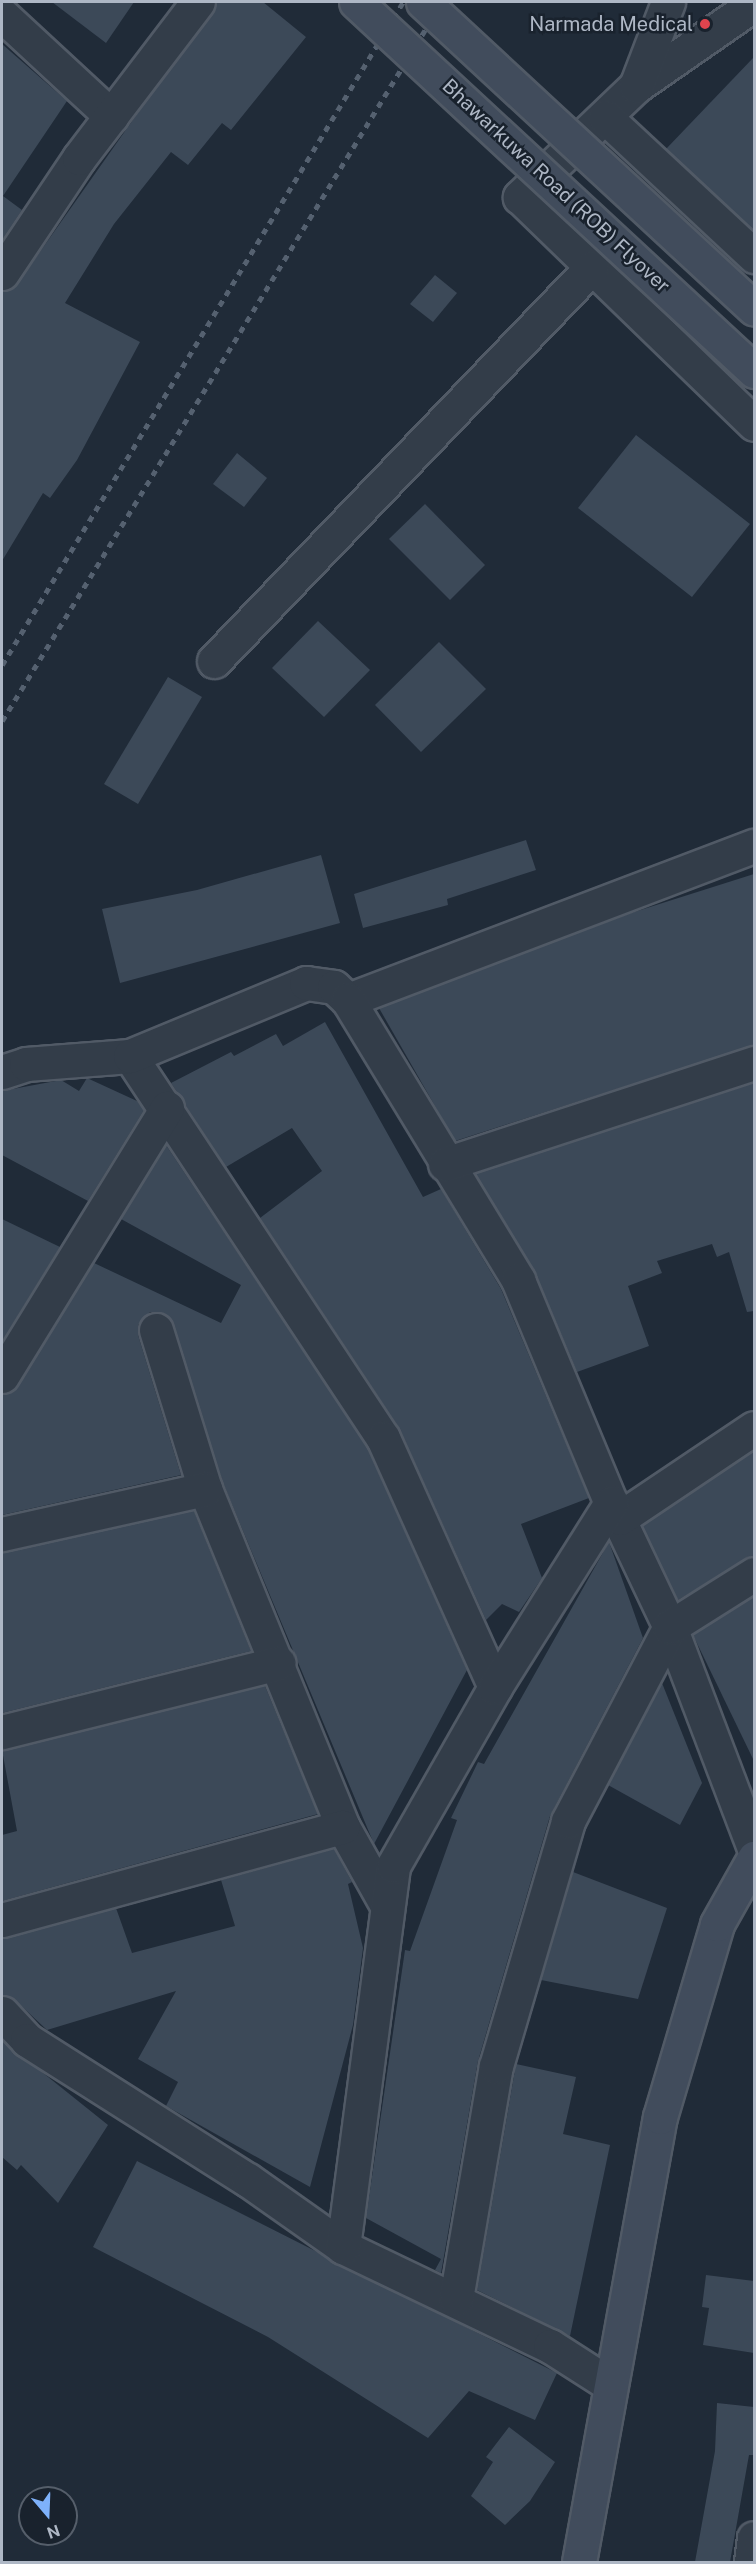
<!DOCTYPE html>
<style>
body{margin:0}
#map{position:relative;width:756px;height:2564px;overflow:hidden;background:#202b38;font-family:"Public Sans",sans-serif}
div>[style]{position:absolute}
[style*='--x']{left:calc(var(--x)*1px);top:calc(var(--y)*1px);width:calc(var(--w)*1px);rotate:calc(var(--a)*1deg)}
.building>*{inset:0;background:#3c4958}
.roads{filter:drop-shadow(2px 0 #515a66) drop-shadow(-2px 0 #515a66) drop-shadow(0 2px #515a66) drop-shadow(0 -2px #515a66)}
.street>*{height:33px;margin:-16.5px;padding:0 16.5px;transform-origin:16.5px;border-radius:16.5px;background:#333d49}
.secondary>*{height:33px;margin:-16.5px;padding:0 16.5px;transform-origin:16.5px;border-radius:16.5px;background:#414c5c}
.rail>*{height:4.5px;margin-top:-2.25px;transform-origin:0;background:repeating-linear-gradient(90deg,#556170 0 6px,transparent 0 12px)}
.bridges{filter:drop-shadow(2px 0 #515a66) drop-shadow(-2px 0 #515a66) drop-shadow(0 2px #515a66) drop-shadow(0 -2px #515a66)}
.secondary-bridge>*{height:33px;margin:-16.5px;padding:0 16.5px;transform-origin:16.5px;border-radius:16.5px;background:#414c5c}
.dots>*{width:16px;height:16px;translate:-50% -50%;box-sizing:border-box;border:3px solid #19222d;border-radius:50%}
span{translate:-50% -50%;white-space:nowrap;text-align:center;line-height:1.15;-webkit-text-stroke:5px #19222d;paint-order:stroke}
.poi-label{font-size:20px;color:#aeb7c5}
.right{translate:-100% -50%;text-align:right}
.street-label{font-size:20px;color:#aeb7c5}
.frame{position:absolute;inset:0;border:3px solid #aeb7c5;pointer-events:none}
.north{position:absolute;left:18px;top:2486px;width:60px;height:60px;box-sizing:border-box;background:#19222d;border:2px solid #555e6a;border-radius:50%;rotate:161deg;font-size:16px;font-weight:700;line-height:24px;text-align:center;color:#aeb7c5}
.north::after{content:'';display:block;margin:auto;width:21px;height:27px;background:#7eb1fa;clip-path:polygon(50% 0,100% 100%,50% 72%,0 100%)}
</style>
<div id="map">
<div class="building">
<div style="clip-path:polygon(52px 2px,134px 2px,106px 43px)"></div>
<div style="clip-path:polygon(216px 2px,263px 2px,306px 37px,231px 130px,222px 123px,188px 165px,171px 152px,114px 224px,65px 303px,140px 342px,77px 460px,50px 498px,43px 493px,2px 561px,2px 292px,18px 283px)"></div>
<div style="clip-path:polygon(2px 44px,67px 101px,3px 196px,22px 210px,2px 240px)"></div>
<div style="clip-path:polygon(754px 57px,754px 231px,666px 149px)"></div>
<div style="clip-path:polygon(435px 275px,457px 293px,433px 322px,410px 304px)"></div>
<div style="clip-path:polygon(636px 435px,750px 524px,692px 597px,578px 508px)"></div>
<div style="clip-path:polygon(237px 453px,267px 478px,244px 507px,213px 484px)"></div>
<div style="clip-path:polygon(425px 504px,485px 565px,450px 600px,389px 539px)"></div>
<div style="clip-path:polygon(318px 621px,370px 670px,324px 717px,272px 668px)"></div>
<div style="clip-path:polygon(439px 642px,486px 689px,421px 752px,375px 705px)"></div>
<div style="clip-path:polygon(168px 677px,202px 697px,138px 804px,104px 784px)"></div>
<div style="clip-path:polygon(526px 840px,536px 870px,447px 899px,448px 905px,363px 928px,354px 894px)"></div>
<div style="clip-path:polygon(321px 855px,340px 923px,120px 983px,102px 909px,197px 890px)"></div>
<div style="clip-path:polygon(754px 874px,754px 1045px,455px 1141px,379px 1008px,631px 913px)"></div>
<div style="clip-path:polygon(325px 1022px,423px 1197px,441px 1189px,501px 1289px,589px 1498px,521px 1524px,542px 1578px,519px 1612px,502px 1604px,486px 1620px,399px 1428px,260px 1218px,322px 1171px,292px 1128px,226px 1167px,171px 1083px,231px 1052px,234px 1056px,276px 1034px,283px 1046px)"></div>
<div style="clip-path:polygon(87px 1078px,137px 1101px,144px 1110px,88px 1201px,2px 1155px,2px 1091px,61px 1080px,79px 1091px)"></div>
<div style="clip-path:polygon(754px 1083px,754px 1311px,747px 1312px,729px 1252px,717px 1257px,712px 1244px,657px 1261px,662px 1273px,628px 1286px,649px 1346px,577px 1372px,534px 1270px,475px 1174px)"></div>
<div style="clip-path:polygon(166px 1145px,367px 1447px,467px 1670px,374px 1844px,223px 1483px,168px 1316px,150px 1312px,138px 1325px,138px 1335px,181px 1475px,2px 1515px,2px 1395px,18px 1386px,94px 1263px,221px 1323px,241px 1285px,121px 1219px)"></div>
<div style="clip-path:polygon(2px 1219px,60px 1247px,2px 1341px)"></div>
<div style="clip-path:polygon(754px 1450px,754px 1555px,678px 1600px,642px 1526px)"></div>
<div style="clip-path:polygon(194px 1511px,251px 1651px,2px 1713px,2px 1552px)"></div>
<div style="clip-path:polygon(609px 1542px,643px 1638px,550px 1816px,478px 2061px,441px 2273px,435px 2270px,441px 2259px,366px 2218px,405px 1950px,410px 1951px,457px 1820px,451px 1818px,478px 1762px,484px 1764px)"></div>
<div style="clip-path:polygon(754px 1596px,754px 1761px,693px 1635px)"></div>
<div style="clip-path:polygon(662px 1683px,702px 1783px,680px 1825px,608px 1785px)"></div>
<div style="clip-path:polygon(265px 1686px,318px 1814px,2px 1901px,2px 1835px,17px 1831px,2px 1750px)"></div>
<div style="clip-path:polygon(334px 1849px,352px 1882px,348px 1884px,363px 1948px,353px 2025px,310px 2187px,166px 2106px,178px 2082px,138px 2059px,176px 1991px,47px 2030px,15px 2000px,2px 1995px,2px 1938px,116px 1908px,132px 1953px,235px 1926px,221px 1880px)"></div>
<div style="clip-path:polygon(573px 1872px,667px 1908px,638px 1999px,541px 1980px)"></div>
<div style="clip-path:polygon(2px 2040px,108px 2125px,58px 2203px,21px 2165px,17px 2170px,2px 2157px)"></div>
<div style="clip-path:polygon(516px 2064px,576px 2077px,563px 2134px,610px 2145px,570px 2336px,477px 2290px)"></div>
<div style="clip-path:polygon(137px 2161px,557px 2373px,535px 2420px,469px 2391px,428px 2438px,268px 2337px,93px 2247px)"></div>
<div style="clip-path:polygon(706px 2275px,754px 2281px,754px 2353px,703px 2345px,709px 2308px,702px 2307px)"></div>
<div style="clip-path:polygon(717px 2403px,754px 2407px,754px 2455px,749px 2455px,730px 2562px,695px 2562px,715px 2451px)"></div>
<div style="clip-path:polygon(509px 2427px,555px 2462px,530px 2501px,505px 2525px,471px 2496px,493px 2462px,486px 2457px)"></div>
</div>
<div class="roads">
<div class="street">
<div style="--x:754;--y:4;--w:144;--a:145.2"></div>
<div style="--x:636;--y:86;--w:161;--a:136.3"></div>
<div style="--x:520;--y:197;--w:326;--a:44.1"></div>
<div style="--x:2;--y:15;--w:149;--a:42.8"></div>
<div style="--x:636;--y:86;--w:90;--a:-69.1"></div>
<div style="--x:605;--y:117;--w:204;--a:43"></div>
<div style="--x:2;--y:273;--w:138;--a:-56.2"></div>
<div style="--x:79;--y:158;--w:196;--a:-52.7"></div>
<div style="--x:214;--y:661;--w:545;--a:-46.19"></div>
<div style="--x:348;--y:1000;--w:434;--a:-20.8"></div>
<div style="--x:130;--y:1056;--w:458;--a:56.5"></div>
<div style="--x:383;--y:1438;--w:273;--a:65.8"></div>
<div style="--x:2;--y:1072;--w:25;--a:-18"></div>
<div style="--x:26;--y:1064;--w:104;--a:-4.4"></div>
<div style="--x:130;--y:1056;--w:191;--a:-22.5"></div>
<div style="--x:306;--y:983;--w:28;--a:8"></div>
<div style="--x:334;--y:987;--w:19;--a:43"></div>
<div style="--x:348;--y:1000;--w:328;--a:58.7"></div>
<div style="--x:518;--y:1280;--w:242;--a:67.4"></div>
<div style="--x:611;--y:1503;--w:137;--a:64.6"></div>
<div style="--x:670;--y:1627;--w:236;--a:69.2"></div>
<div style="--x:445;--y:1164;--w:325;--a:-18.1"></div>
<div style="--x:156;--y:1330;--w:166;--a:72.9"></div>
<div style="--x:205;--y:1489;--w:365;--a:67.8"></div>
<div style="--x:343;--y:1827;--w:86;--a:60.8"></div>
<div style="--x:2;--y:1376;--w:315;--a:-58.4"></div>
<div style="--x:620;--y:1518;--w:161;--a:-33.9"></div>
<div style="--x:2;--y:1534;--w:208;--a:-12.5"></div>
<div style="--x:2;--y:1732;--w:285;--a:-14"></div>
<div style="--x:2;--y:1920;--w:353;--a:-15.3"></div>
<div style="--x:2;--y:2013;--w:37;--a:47"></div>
<div style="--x:27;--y:2040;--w:262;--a:32.4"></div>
<div style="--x:248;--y:2180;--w:116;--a:35.2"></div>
<div style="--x:343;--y:2247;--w:229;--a:25.6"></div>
<div style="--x:550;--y:2346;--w:72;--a:32.6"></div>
<div style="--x:343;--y:2247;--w:384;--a:-82.5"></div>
<div style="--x:393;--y:1866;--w:206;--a:-60.3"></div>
<div style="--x:495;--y:1687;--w:218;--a:-57.8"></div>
<div style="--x:456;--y:2299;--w:236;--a:-80.3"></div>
<div style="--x:496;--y:2066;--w:255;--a:-73.6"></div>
<div style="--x:568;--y:1821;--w:219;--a:-62.3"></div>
<div style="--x:670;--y:1627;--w:99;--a:-32.2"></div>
<div style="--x:751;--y:2562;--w:24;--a:-83"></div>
</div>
<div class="secondary">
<div style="--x:579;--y:2562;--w:452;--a:-79.7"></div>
<div style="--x:660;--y:2117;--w:201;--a:-73.5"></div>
<div style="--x:717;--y:1924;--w:76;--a:-60.7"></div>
</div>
</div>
<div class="rail">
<div style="--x:2;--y:665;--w:775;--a:-58.83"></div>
<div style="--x:2;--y:721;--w:843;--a:-58.53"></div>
</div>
<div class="bridges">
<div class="secondary-bridge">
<div style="--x:356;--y:2;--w:543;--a:42.83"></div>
<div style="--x:423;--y:2;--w:451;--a:42.8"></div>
</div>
</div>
<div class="dots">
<div style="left:705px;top:24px;background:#e0444e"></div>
</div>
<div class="poi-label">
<span class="right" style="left:693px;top:24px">Narmada Medical</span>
</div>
<div class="street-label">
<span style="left:556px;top:186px;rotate:43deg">Bhawarkuwa Road (ROB) Flyover</span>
</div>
<div class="frame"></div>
<div class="north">N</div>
</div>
